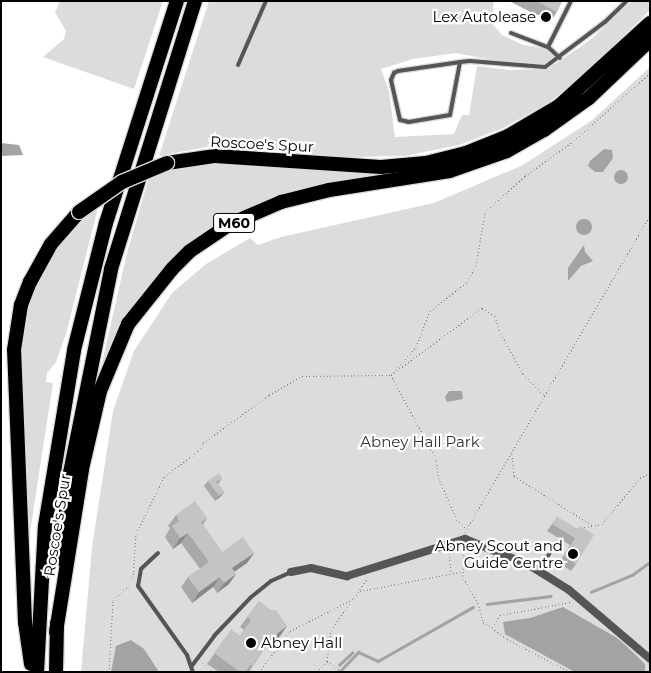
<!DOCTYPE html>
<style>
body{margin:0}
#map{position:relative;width:651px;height:673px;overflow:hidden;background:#fff;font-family:Montserrat,sans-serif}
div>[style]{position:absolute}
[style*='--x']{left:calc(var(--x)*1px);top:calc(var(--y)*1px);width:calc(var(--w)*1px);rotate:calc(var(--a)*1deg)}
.green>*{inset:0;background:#dcdcdc}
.water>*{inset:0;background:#a3a3a3}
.round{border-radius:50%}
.stream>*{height:2.5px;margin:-1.25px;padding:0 1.25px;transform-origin:1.25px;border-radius:1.25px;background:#a3a3a3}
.path>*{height:1px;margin-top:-0.5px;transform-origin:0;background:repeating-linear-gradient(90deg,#777 0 1px,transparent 0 3.5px)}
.roads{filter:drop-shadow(1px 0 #dbdbdb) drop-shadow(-1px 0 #dbdbdb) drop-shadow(0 1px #dbdbdb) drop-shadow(0 -1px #dbdbdb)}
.service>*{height:4px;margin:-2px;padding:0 2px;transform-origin:2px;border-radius:2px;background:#555}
.minor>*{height:8px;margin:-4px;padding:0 4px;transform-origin:4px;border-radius:4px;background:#555}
.motorway>*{height:14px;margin:-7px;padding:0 7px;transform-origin:7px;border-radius:7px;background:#000}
.bridges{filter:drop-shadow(1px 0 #dbdbdb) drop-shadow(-1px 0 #dbdbdb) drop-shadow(0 1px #dbdbdb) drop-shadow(0 -1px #dbdbdb)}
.motorway-bridge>*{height:14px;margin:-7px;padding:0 7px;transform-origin:7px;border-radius:7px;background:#000}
.wall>*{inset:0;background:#a9a9a9}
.shaded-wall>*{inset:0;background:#898989}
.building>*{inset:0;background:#c4c4c4}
.dots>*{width:14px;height:14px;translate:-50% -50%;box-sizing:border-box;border:2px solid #fff;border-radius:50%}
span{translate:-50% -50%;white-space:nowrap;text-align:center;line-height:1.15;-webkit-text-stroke:4.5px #fff;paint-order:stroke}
.shield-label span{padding:1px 4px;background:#fff;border:1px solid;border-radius:4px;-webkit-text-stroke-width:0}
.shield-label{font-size:14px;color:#000;font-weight:700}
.poi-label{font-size:15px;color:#000}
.right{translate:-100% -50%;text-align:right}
.left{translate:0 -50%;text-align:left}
.street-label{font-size:15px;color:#000}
.park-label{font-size:15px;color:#333}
.frame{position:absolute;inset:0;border:2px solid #000;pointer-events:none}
</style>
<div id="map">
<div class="green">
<div style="clip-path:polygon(60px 1px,163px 1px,134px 89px,43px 57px,64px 39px,66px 31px,55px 12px)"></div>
<div style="clip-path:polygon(209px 1px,494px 1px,491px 22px,502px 35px,523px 45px,545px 48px,555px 57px,541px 65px,523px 66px,456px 53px,413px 59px,381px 69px,389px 91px,395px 137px,454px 134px,462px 115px,469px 115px,477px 66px,510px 70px,548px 69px,590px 40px,632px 1px,650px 1px,650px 10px,592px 67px,547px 104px,503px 128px,459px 145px,404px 156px,343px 157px,216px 145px,159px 156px)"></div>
<div style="clip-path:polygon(650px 67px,650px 672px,81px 672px,92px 547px,113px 411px,134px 351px,172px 293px,206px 264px,250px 238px,258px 245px,281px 237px,434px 203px,523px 165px,591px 121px)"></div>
<div style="clip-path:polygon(211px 162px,337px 171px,391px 171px,391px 175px,228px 220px,127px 316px,98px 380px,127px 253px,150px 174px)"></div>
<div style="clip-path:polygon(99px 204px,66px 334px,56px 362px,47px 373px,46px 382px,53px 383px,30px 532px,20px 344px,29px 299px,56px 245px)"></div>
</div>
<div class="water">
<div style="clip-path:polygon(1px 143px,19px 145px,23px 155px,1px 156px)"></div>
<div style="clip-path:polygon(604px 149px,612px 150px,613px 158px,603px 172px,595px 172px,588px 166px,590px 161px)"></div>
<div class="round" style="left:614px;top:170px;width:14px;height:14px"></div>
<div class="round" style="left:576px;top:219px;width:16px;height:16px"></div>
<div style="clip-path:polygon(584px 245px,585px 252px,593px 261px,581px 266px,568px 281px,568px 268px)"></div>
<div style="clip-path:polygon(449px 391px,462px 391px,463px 399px,447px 402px,445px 397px)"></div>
<div style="clip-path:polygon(563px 607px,619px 639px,645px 664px,645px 672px,575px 672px,505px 634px,503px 622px,530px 618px)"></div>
<div style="clip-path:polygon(131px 640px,144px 649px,159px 672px,111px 672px,116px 646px)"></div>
</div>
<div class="stream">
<div style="--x:591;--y:592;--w:44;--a:-22.5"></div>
<div style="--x:632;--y:575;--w:22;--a:-36"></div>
<div style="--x:487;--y:604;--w:64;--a:-7.2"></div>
<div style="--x:339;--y:665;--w:18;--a:-43"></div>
<div style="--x:339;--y:672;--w:28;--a:-46"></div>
<div style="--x:358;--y:652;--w:22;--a:24"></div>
<div style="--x:378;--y:661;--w:109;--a:-29.6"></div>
</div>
<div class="path">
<div style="--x:512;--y:454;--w:22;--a:85"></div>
<div style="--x:514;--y:476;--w:92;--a:32.1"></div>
<div style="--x:465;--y:527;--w:11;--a:-139"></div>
<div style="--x:457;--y:520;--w:45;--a:-113.7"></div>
<div style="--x:439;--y:479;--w:20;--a:-99"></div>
<div style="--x:436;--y:459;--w:95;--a:-118.2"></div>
<div style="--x:391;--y:375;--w:113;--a:-36.4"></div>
<div style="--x:482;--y:308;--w:15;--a:32"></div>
<div style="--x:495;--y:316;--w:15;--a:74"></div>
<div style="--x:499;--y:330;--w:50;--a:61.4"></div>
<div style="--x:523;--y:374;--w:31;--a:45"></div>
<div style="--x:574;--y:529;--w:28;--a:-10"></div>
<div style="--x:602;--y:524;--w:60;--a:-50.4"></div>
<div style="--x:640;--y:478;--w:11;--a:-27"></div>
<div style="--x:465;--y:532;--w:366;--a:-59.7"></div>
<div style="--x:557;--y:549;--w:10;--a:-37"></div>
<div style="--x:449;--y:553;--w:19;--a:84"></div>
<div style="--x:463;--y:576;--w:28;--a:-88"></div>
<div style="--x:133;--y:578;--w:44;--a:-86.1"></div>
<div style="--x:136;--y:534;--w:64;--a:-63.8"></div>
<div style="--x:164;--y:477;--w:43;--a:-37.4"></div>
<div style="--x:198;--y:451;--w:9;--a:-58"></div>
<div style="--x:203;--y:443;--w:82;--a:-36"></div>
<div style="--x:269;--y:395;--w:38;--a:-30"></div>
<div style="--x:302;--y:376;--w:89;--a:-0.6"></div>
<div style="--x:391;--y:375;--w:38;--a:-48"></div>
<div style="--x:416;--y:347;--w:39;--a:-69"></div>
<div style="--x:430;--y:311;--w:47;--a:-38.1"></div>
<div style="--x:467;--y:282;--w:18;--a:-61"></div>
<div style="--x:476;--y:266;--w:55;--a:-80.5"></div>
<div style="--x:485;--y:212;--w:54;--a:-42"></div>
<div style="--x:525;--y:176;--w:57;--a:-35.7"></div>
<div style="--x:571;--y:143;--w:106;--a:-41.5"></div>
<div style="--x:360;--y:591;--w:102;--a:-10.8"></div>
<div style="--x:460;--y:572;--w:36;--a:60"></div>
<div style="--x:478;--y:603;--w:20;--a:75"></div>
<div style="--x:483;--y:622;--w:29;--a:35"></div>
<div style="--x:507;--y:639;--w:71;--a:27.6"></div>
<div style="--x:354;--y:598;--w:25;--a:-56"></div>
<div style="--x:492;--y:627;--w:14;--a:-56"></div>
<div style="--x:500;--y:615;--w:72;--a:-10.4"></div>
<div style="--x:327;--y:661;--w:19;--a:36"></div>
<div style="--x:202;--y:663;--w:15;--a:37"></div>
<div style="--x:109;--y:672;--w:72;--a:-86.8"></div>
<div style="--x:113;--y:600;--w:24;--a:-42"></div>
<div style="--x:259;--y:672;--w:51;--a:-52.9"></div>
<div style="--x:290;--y:631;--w:71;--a:-26.9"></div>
<div style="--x:317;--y:672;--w:15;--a:-48"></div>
<div style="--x:327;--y:661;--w:31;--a:-83"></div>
<div style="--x:331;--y:630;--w:35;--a:-55"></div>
</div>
<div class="roads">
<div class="service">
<div style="--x:511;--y:33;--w:40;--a:21"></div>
<div style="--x:548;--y:47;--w:16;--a:43"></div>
<div style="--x:548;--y:47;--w:51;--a:-63.4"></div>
<div style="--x:460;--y:62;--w:54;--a:100.7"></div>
<div style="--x:450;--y:115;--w:42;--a:170.3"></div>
<div style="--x:409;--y:122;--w:9;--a:-167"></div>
<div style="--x:400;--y:120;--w:41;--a:-102.7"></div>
<div style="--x:391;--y:80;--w:8;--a:-67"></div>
<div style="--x:394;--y:73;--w:4;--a:-27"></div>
<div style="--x:398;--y:71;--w:63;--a:-8.3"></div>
<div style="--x:460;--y:62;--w:10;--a:-6"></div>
<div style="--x:470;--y:61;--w:75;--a:4.6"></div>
<div style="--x:545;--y:67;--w:75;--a:-36.9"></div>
<div style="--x:605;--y:22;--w:30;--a:-44"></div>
<div style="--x:238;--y:65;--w:70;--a:-66.4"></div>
<div style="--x:158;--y:553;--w:23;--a:137"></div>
<div style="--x:141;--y:569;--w:17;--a:100"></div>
<div style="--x:138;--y:586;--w:85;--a:54.6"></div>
<div style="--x:187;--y:655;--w:18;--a:71"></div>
<div style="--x:538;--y:571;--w:24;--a:-57"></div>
<div style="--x:191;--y:667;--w:39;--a:-53"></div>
<div style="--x:214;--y:636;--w:52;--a:-46.5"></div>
<div style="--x:250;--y:598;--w:27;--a:-39"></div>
<div style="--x:271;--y:581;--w:22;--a:-24"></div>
</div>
<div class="minor">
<div style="--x:291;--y:572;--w:20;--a:-11"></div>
<div style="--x:311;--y:568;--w:37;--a:13"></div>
<div style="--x:347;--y:576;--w:124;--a:-17.4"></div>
<div style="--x:465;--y:539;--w:69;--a:22.1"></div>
<div style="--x:529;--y:565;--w:47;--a:32"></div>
<div style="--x:569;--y:590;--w:106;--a:40.4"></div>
</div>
<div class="motorway">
<div style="--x:167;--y:163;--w:49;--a:-8.3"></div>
<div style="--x:215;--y:156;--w:166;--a:3.8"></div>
<div style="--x:381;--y:167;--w:45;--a:-5.1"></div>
<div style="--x:426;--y:163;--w:41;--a:-14"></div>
<div style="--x:466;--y:153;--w:45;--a:-22"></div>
<div style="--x:508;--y:136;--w:59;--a:-30.5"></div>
<div style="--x:559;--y:106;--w:123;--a:-42.4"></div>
<div style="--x:61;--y:559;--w:86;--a:-84"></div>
<div style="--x:70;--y:473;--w:208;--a:-78.6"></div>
<div style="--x:111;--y:269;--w:281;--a:-72.6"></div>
<div style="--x:56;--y:632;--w:165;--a:-80.9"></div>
<div style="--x:82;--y:469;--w:80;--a:-77"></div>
<div style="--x:100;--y:391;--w:73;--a:-67.3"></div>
<div style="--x:128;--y:324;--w:70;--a:-51.3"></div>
<div style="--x:172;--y:269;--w:25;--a:-45"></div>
<div style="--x:190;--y:251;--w:48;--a:-34"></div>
<div style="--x:230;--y:224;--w:56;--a:-23.3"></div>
<div style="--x:281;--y:202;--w:49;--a:-14"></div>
<div style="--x:329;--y:190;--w:122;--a:-8.9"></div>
<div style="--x:450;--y:171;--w:60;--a:-19.3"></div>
<div style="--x:507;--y:151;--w:43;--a:-29.6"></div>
<div style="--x:544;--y:130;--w:55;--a:-35.4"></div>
<div style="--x:589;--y:98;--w:84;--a:-43.6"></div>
<div style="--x:31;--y:664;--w:42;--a:-98.1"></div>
<div style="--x:25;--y:622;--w:272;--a:-92.3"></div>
<div style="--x:14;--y:350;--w:46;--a:-81.2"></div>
<div style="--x:21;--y:305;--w:25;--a:-69"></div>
<div style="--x:30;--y:282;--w:43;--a:-61.1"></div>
<div style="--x:51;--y:244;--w:43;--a:-48.8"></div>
<div style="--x:37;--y:672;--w:146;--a:-86.9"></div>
<div style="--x:45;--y:526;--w:178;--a:-80.6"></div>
<div style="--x:74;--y:350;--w:131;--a:-75.9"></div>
<div style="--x:106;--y:223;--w:233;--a:-72.3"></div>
<div style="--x:56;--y:672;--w:49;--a:-88.8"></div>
</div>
</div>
<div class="bridges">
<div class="motorway-bridge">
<div style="--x:79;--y:212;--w:52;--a:-34.9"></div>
<div style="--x:122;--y:182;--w:49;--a:-22.9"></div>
</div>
</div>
<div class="wall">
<div style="clip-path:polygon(509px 1px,562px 1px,557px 12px,550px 22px)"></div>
<div style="clip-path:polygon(222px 478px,218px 484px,224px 492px,220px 497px,215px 501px,204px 486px,208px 481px)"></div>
<div style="clip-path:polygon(176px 515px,207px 518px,203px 525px,222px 552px,254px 553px,247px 563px,234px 572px,236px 574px,229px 584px,217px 593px,213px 587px,192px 603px,181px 587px,188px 577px,200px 569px,181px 543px,173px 549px,165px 537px,170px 528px,168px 526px)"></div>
<div style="clip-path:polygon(557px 517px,577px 529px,576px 564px,571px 571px,559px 563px,570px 545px,547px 531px)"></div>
<div style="clip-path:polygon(259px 601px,287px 626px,280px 636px,263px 650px,249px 672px,219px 672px,207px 664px,231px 630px,240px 636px,244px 630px,240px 627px)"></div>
</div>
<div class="shaded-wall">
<div style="clip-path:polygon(224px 492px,220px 497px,215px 501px,219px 496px)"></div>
<div style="clip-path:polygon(188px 533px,181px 543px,173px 549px,180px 538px)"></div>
<div style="clip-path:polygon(254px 553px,247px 563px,225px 578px,232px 568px)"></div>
<div style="clip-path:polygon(236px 574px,229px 584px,217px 593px,224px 583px)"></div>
<div style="clip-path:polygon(220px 577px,213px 587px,192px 603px,199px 592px)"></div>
<div style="clip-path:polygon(287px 626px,280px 636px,261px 651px,268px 641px)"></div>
</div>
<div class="building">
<div style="clip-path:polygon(536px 1px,562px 1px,557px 12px)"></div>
<div style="clip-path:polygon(219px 473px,222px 478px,216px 482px,224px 492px,219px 496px,208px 481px)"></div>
<div style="clip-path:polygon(195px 501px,207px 518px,201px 522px,222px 552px,243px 537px,254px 553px,232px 568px,236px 574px,224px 583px,220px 577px,199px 592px,188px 577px,209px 562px,188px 533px,180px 538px,172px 526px,179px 521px,176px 515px)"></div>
<div style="clip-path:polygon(557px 517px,578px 530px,580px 526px,594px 535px,576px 564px,564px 556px,575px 538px,552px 524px)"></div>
<div style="clip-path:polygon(259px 601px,271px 610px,276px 610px,287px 626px,268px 641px,252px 666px,250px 665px,245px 672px,240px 672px,214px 653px,231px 630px,240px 636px,251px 620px,247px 617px)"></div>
</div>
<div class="dots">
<div style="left:546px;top:17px;background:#000"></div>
<div style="left:573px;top:554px;background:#000"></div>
<div style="left:251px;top:643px;background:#000"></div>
</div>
<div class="shield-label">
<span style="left:234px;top:223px">M60</span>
</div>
<div class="poi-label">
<span class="right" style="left:536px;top:17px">Lex Autolease</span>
<span class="right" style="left:563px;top:554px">Abney Scout and<br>Guide Centre</span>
<span class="left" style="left:261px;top:643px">Abney Hall</span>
</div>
<div class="street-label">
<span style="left:262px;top:144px;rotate:3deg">Roscoe's Spur</span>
<span style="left:57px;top:525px;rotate:-81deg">Roscoe's Spur</span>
</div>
<div class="park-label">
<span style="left:420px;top:442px">Abney Hall Park</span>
</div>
<div class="frame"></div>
</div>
